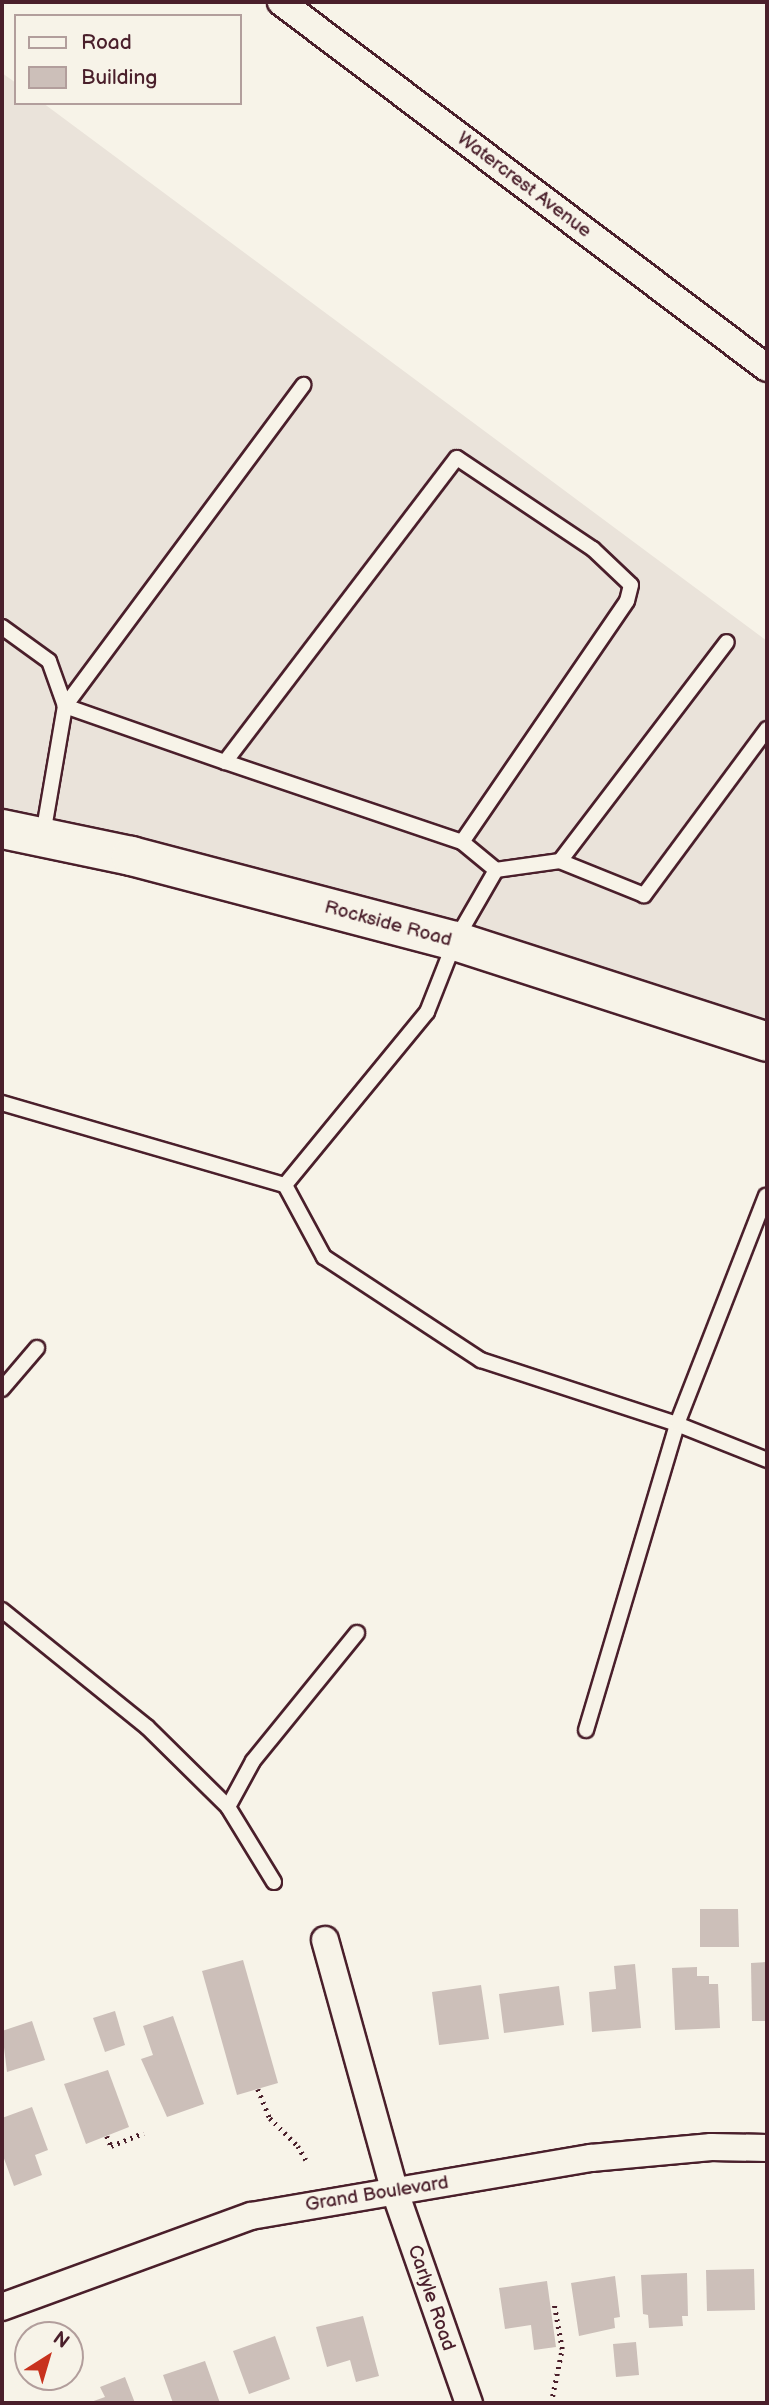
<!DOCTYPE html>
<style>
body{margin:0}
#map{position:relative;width:769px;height:2405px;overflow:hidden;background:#f7f3e8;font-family:"Balsamiq Sans",sans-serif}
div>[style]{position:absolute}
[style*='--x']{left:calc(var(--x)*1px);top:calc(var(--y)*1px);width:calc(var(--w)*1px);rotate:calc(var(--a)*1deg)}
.built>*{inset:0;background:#eae3da}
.building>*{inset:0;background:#ccbfb9}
.path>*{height:4.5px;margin-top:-2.25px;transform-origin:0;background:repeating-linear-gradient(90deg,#4a1f2b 0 2px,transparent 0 7px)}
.roads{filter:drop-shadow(2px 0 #4a1f2b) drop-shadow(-2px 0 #4a1f2b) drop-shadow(0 2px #4a1f2b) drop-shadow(0 -2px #4a1f2b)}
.lane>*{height:14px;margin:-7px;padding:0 7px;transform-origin:7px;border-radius:7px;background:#f7f3e8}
.street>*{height:26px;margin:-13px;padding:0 13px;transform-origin:13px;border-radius:13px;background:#f7f3e8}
.primary>*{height:38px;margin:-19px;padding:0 19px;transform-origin:19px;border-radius:19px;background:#f7f3e8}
span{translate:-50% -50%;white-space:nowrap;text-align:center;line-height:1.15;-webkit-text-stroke:5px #f7f3e8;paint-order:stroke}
.street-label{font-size:19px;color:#4a1f2b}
.frame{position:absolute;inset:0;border:4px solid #4a1f2b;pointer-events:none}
.legend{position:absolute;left:14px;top:14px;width:228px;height:91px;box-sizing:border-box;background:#f7f3e8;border:2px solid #b29e9c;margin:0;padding:9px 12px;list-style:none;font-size:21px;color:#4a1f2b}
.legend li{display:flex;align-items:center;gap:14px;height:35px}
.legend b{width:35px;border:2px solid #b29e9c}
.north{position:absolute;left:14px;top:2321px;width:70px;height:70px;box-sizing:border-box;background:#f7f3e8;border:2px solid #b29e9c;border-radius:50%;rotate:37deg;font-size:19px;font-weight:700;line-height:28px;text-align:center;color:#4a1f2b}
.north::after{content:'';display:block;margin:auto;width:24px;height:32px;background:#c8321e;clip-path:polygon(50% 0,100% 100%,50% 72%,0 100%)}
</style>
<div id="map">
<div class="built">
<div style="clip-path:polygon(2px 73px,16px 83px,16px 103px,43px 103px,767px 641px,767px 1042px,2px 829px)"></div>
</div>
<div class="building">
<div style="clip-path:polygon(700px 1909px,738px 1909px,739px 1947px,700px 1947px)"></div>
<div style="clip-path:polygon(243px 1960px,278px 2083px,237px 2095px,202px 1971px)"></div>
<div style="clip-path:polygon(767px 1962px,767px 2021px,752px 2021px,751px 1963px)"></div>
<div style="clip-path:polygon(635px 1964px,641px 2028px,592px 2032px,589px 1992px,616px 1989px,614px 1966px)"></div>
<div style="clip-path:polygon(697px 1967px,697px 1976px,709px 1976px,709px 1984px,718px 1984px,720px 2028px,675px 2030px,672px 1968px)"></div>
<div style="clip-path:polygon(481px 1985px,489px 2039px,439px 2045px,432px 1992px)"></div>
<div style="clip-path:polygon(559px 1986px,564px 2025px,504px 2033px,499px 1994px)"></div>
<div style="clip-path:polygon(115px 2011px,125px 2045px,105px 2052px,93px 2018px)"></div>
<div style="clip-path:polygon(173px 2016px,204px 2104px,167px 2117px,141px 2059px,153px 2055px,143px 2026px)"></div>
<div style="clip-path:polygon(32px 2021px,45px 2060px,7px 2072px,2px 2031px)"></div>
<div style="clip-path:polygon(108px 2070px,129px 2127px,86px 2144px,64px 2084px)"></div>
<div style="clip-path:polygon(32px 2107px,48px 2150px,35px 2155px,42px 2175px,14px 2186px,2px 2153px,2px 2118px)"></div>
<div style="clip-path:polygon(754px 2269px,755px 2310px,707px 2311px,706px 2270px)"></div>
<div style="clip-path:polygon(687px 2273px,688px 2316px,682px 2316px,683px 2326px,649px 2328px,648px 2315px,643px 2314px,641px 2275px)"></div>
<div style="clip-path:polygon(615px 2276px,620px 2317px,614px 2318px,615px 2328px,579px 2336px,571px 2283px)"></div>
<div style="clip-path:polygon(547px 2281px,556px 2347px,534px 2350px,531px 2325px,505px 2329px,499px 2288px)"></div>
<div style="clip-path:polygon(363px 2316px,379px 2376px,356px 2382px,350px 2360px,327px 2367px,316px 2327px)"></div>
<div style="clip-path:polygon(275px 2336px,290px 2379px,249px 2394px,233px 2351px)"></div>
<div style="clip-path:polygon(636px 2342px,639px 2375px,616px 2377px,613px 2344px)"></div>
<div style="clip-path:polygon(205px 2361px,220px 2403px,173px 2403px,163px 2375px)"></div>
<div style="clip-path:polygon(125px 2377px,135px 2403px,88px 2403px,105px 2397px,100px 2387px)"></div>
</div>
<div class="path">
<div style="--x:258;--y:2089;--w:31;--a:68"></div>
<div style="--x:270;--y:2118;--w:40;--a:45"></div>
<div style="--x:298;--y:2146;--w:16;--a:60"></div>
<div style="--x:107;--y:2136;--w:11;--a:68"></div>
<div style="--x:111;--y:2146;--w:35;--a:-22"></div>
<div style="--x:551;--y:2403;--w:55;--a:-78.5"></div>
<div style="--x:562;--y:2349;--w:46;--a:-100.1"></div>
</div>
<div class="roads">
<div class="lane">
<div style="--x:2;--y:627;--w:58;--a:35.9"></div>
<div style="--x:49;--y:661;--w:48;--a:70.4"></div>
<div style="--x:65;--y:706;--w:131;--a:99.7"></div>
<div style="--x:767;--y:729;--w:207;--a:126.5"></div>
<div style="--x:644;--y:895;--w:91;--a:-158"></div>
<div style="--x:560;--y:861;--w:65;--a:172"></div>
<div style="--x:496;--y:870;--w:82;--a:120"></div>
<div style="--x:455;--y:941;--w:76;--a:111.5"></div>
<div style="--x:427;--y:1012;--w:224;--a:129.4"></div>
<div style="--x:285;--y:1185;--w:82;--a:61.6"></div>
<div style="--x:324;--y:1257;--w:188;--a:33.3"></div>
<div style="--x:481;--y:1360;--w:206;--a:18.1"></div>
<div style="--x:677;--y:1424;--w:97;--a:21.8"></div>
<div style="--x:225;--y:762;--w:382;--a:-52.7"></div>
<div style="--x:457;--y:458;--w:164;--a:33.8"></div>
<div style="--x:593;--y:549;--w:52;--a:43.5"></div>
<div style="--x:631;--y:585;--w:16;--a:104"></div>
<div style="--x:627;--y:601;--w:292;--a:124.4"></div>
<div style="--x:462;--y:842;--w:250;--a:-161.3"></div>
<div style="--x:225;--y:762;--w:170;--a:-160.7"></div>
<div style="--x:65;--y:706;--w:400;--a:-53.4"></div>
<div style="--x:462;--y:842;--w:44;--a:39.5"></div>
<div style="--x:560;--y:861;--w:275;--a:-52.7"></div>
<div style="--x:2;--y:1103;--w:295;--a:16.2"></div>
<div style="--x:2;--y:1389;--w:54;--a:-49.5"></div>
<div style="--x:2;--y:1610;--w:186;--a:38.9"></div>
<div style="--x:147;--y:1727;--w:114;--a:44.6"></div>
<div style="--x:228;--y:1807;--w:88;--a:58.5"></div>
<div style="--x:586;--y:1730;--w:319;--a:-73.4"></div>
<div style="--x:677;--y:1424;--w:245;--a:-68.7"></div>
<div style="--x:228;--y:1807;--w:52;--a:-61.5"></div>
<div style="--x:253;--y:1761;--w:165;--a:-50.9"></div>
</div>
<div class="street">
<div style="--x:281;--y:2;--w:608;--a:36.98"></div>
<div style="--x:325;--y:1940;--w:262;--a:74.5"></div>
<div style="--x:395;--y:2192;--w:224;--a:70.7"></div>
<div style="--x:2;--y:2307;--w:265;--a:-20.1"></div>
<div style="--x:251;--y:2216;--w:345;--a:-9.7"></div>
<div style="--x:591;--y:2158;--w:121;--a:-5.2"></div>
<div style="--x:711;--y:2147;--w:56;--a:1"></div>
</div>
<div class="primary">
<div style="--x:2;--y:829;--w:132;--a:11.8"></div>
<div style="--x:131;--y:856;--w:335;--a:14.7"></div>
<div style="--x:455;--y:941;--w:328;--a:17.9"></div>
</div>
</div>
<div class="street-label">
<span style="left:524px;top:185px;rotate:37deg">Watercrest Avenue</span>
<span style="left:388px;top:924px;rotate:15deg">Rockside Road</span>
<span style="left:377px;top:2194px;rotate:-9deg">Grand Boulevard</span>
<span style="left:431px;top:2298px;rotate:71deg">Carlyle Road</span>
</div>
<div class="frame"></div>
<ul class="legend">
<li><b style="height:9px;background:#f7f3e8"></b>Road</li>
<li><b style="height:19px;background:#ccbfb9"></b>Building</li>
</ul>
<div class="north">N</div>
</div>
